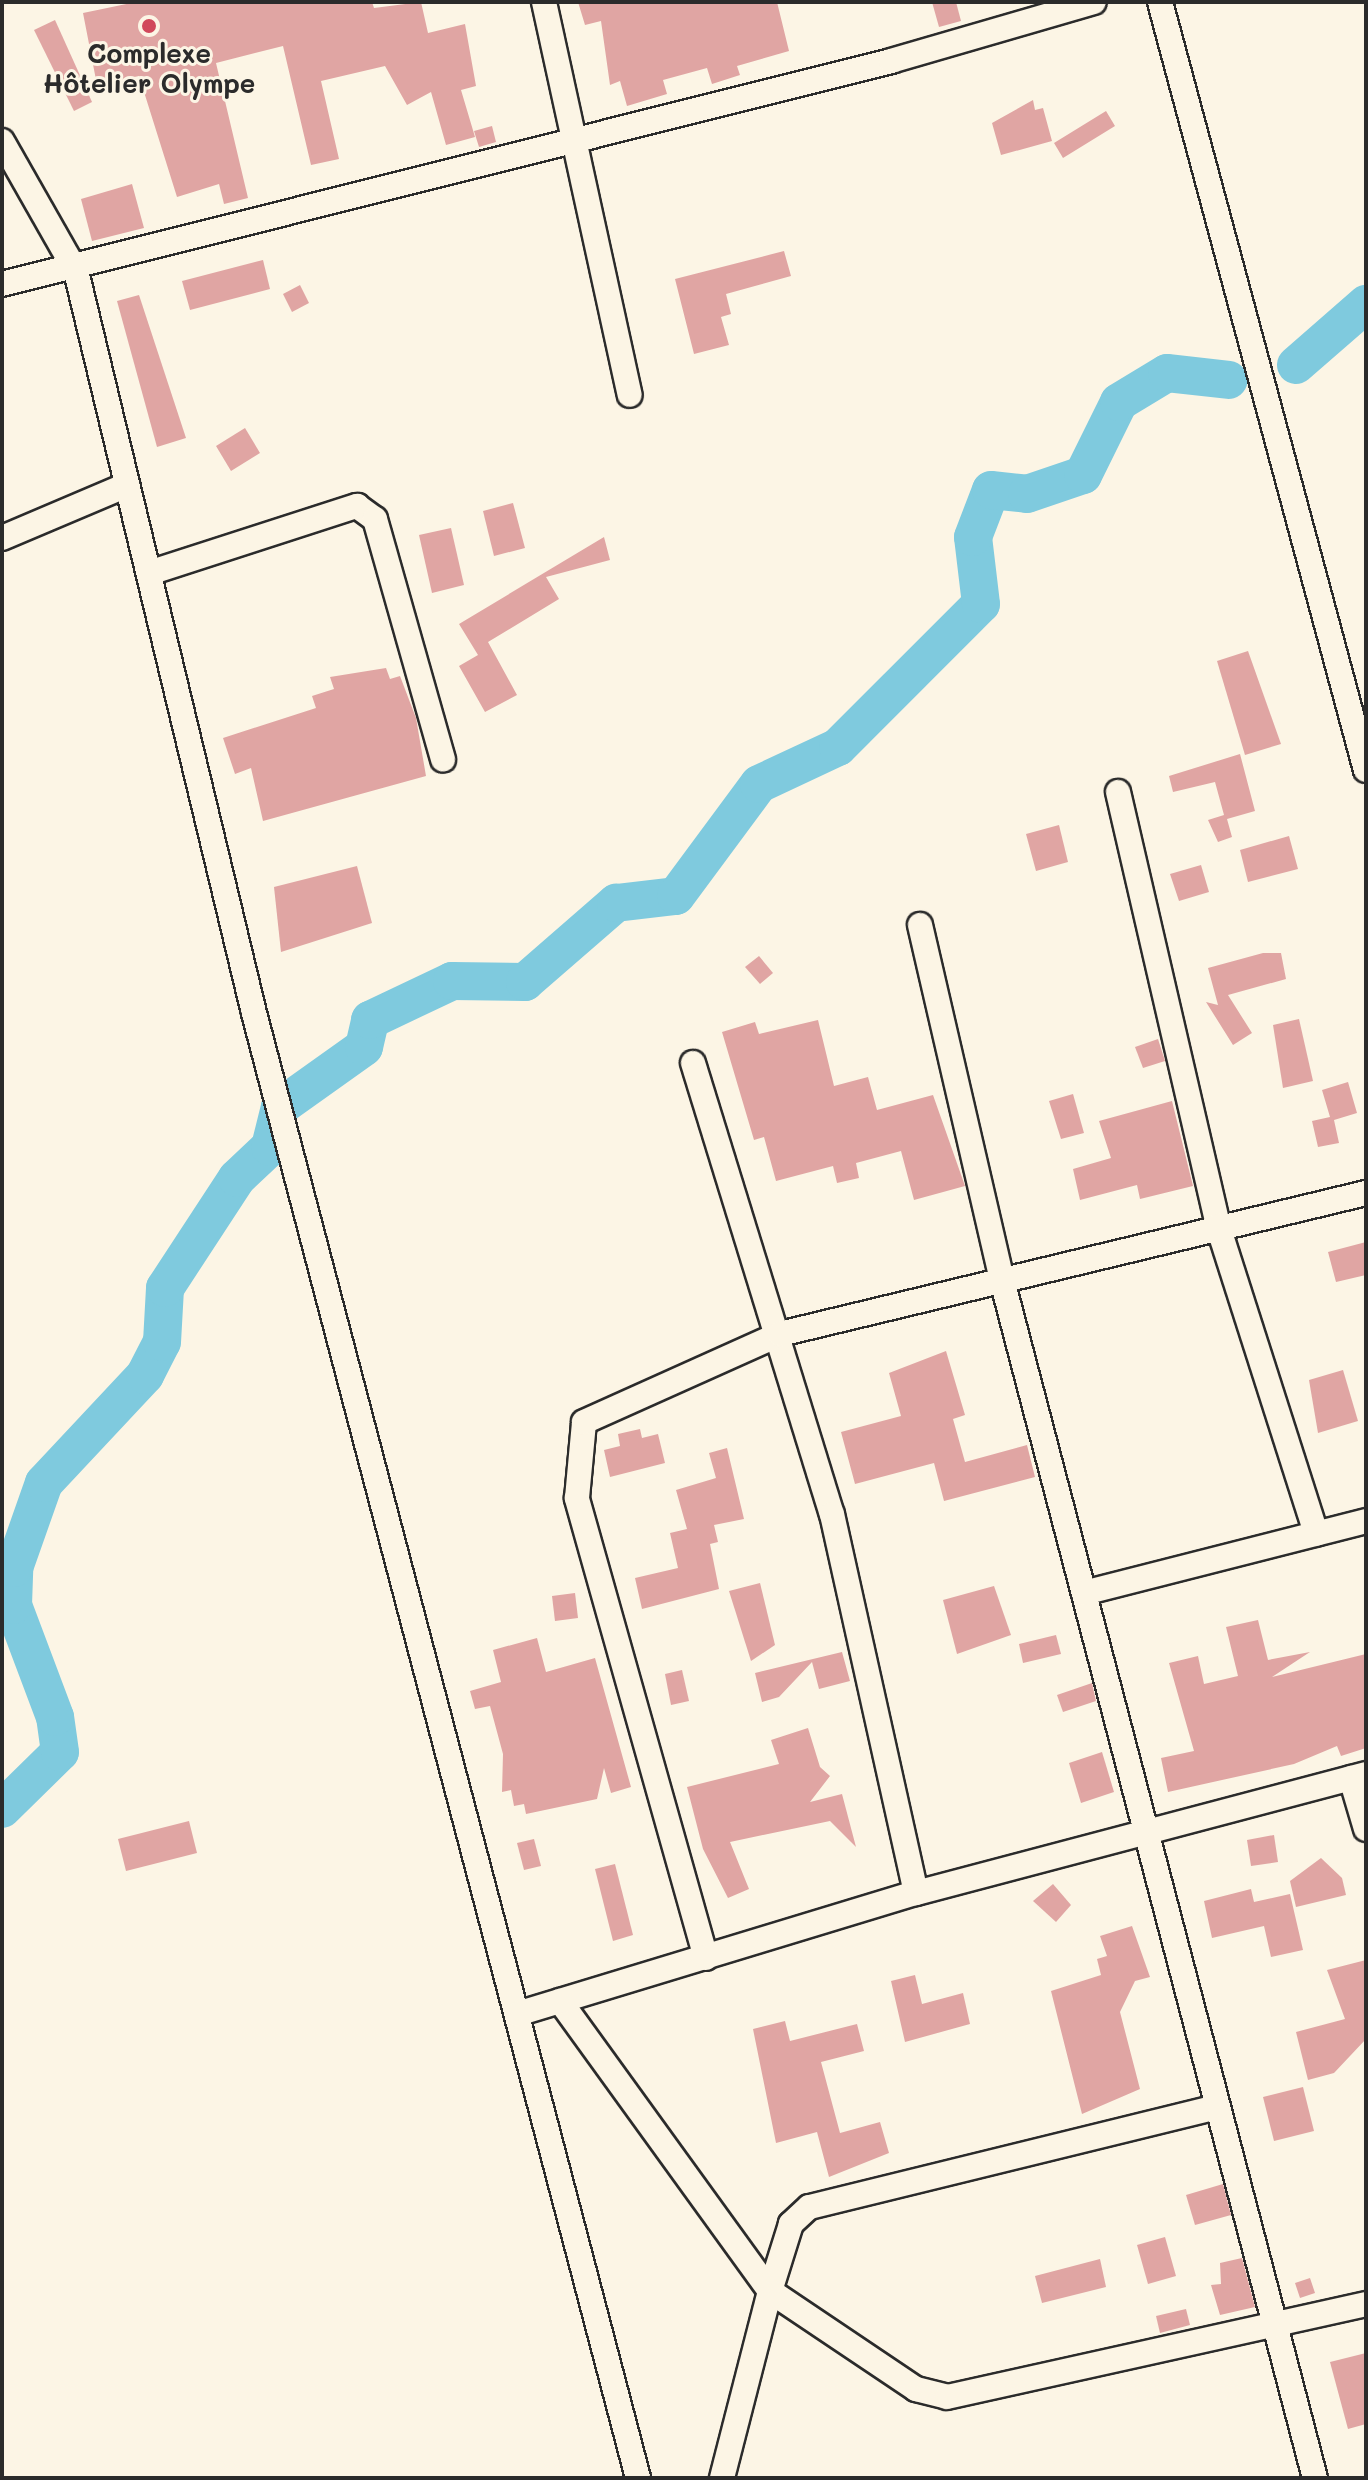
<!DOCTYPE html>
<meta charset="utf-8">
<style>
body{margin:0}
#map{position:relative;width:1368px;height:2480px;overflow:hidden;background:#fcf5e5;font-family:Mali,sans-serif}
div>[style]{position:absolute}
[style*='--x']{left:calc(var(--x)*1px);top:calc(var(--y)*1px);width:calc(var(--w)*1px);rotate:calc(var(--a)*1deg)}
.river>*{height:38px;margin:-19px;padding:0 19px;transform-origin:19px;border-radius:19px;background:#7fcade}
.building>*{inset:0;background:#e0a5a3}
.roads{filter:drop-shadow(2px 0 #2b2b2b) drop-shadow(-2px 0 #2b2b2b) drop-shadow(0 2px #2b2b2b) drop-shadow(0 -2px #2b2b2b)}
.minor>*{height:24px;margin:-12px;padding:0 12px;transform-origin:12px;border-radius:12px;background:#fcf5e5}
.dots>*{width:22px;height:22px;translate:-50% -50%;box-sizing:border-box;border:4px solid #fcf5e5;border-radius:50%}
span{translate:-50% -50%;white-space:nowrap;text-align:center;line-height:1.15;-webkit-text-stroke:6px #fcf5e5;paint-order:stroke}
.poi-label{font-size:26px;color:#2b2b2b;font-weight:700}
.frame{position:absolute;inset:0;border:4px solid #2b2b2b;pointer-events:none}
</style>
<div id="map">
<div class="river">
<div style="--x:1296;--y:365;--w:93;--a:-41.1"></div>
<div style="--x:2;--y:1809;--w:81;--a:-44.5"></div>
<div style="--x:60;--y:1752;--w:35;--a:-98"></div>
<div style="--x:55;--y:1717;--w:120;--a:-110.6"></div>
<div style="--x:13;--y:1605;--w:37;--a:-88"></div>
<div style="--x:14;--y:1568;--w:90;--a:-70.6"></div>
<div style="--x:44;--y:1483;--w:148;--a:-46.9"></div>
<div style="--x:145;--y:1375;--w:37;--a:-63"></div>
<div style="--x:162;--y:1342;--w:54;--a:-86.8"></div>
<div style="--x:165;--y:1288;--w:131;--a:-56.8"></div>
<div style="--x:237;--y:1178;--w:45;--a:-43.2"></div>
<div style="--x:270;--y:1147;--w:41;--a:-76"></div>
<div style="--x:280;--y:1107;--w:103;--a:-35.5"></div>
<div style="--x:364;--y:1047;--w:28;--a:-77"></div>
<div style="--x:370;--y:1020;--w:91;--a:-25.4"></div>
<div style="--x:452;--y:981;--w:73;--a:0.8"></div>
<div style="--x:525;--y:982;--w:121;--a:-41"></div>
<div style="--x:616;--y:903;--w:60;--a:-6.7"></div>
<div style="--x:676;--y:896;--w:139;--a:-53.5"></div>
<div style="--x:759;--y:784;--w:87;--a:-25.1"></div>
<div style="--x:838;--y:747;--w:202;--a:-45"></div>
<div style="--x:981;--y:604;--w:67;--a:-96.8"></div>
<div style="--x:973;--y:537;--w:50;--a:-69"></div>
<div style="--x:991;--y:490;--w:36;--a:6"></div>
<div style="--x:1027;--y:494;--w:59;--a:-18.7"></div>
<div style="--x:1083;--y:475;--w:81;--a:-63.7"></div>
<div style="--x:1119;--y:402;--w:56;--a:-31.1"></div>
<div style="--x:1167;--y:373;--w:62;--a:6.4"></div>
</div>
<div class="building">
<div style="clip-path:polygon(136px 2px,372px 2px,374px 8px,421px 2px,428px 33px,465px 24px,476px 86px,461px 90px,475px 137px,446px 145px,431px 92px,407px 105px,385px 66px,321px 81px,339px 159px,311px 165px,283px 46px,216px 63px,248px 198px,224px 204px,219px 184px,177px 197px,139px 76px,97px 85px,83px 13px)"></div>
<div style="clip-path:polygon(578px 2px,777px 2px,789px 51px,737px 66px,740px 75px,712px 84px,707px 68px,663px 80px,667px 94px,627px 106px,620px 81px,610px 85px,601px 21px,585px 25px)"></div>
<div style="clip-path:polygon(932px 2px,956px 2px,961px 21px,939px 27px)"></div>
<div style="clip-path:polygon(55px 20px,92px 102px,74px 111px,34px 30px)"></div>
<div style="clip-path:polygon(1033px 100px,1035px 110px,1043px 108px,1052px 141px,1001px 155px,992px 123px)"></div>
<div style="clip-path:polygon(1106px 111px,1115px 126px,1063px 158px,1054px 143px)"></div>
<div style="clip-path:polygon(492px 126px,496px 142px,479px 147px,474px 131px)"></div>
<div style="clip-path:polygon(132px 184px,144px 228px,92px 241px,81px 199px)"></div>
<div style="clip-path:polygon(784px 251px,791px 276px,726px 294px,731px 314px,721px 317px,729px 345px,694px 354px,675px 279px)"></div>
<div style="clip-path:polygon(263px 260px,270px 289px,190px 310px,182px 281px)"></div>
<div style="clip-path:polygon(300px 285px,309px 303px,292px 312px,283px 294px)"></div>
<div style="clip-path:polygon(139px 295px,186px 438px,157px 447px,117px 301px)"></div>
<div style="clip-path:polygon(245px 428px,260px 453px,231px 471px,216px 446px)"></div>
<div style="clip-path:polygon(513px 503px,525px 548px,494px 556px,483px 511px)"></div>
<div style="clip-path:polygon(451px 528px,464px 585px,432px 593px,419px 535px)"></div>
<div style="clip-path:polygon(604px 537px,610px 560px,546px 577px,559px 599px,488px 642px,517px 695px,485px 712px,459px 666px,478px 655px,459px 624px)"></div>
<div style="clip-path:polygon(1248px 651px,1281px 744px,1245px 755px,1217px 661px)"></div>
<div style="clip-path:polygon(386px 668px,390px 679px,400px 676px,416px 718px,426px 776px,263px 821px,251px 768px,235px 774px,223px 738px,316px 708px,312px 696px,334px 689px,330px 677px)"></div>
<div style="clip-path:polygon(1240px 754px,1255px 811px,1227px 819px,1232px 837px,1218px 842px,1208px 820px,1224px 815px,1215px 782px,1173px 792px,1169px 776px)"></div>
<div style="clip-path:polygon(1059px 825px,1068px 862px,1036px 871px,1026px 834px)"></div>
<div style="clip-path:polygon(1289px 836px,1298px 869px,1248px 882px,1240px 850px)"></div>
<div style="clip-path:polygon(1201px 865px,1209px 892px,1179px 901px,1170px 874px)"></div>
<div style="clip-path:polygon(357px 866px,372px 923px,281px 952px,274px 887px)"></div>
<div style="clip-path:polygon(1263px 953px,1281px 953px,1286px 979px,1228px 995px,1252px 1033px,1233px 1045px,1206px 1002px,1218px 1005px,1208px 968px)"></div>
<div style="clip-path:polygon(759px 956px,773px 973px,760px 984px,745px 967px)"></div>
<div style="clip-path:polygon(1299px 1019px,1313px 1081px,1283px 1088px,1273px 1025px)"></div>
<div style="clip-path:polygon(818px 1020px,834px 1086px,868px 1077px,877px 1110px,933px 1095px,965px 1186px,914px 1200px,901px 1151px,856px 1163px,859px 1178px,837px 1183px,833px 1166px,776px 1181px,764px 1137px,754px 1140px,722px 1032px,755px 1022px,759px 1034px)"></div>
<div style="clip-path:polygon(1158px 1039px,1165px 1061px,1143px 1068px,1135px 1047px)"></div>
<div style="clip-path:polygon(1348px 1082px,1357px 1113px,1334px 1120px,1339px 1143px,1318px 1147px,1312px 1121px,1330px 1117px,1322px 1090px)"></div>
<div style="clip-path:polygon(1073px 1094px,1084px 1133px,1061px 1139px,1049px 1101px)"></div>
<div style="clip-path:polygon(1172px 1101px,1193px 1186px,1140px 1199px,1137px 1185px,1080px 1200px,1073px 1169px,1111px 1158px,1099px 1121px)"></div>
<div style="clip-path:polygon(1366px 1242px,1366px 1275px,1336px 1282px,1328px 1252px)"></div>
<div style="clip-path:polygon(946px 1351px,965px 1415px,953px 1419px,965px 1462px,1027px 1445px,1035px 1477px,944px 1501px,934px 1463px,855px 1484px,841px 1432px,901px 1416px,889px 1373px)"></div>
<div style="clip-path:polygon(1343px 1370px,1358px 1421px,1318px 1433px,1309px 1380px)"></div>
<div style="clip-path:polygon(640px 1429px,642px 1438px,658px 1434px,665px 1463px,610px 1477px,604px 1450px,620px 1446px,618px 1434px)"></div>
<div style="clip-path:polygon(727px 1448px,744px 1519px,714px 1525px,718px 1542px,710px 1544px,719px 1589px,642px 1609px,635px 1578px,678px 1568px,670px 1533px,687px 1529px,676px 1490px,716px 1478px,709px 1453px)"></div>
<div style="clip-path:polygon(760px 1583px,775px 1645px,751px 1661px,729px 1591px)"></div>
<div style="clip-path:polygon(994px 1586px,1011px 1635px,957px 1654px,943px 1600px)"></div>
<div style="clip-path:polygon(575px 1593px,578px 1618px,555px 1621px,552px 1596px)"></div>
<div style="clip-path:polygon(1258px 1620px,1268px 1660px,1310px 1652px,1272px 1677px,1366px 1654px,1366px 1748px,1341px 1756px,1337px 1746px,1294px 1764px,1168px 1792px,1161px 1758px,1194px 1751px,1169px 1663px,1198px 1656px,1204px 1684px,1238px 1676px,1226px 1627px)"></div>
<div style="clip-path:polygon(1056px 1635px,1061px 1654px,1023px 1663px,1019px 1644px)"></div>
<div style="clip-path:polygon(537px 1638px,546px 1672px,595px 1658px,631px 1787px,611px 1793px,604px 1768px,597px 1799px,526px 1814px,524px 1804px,514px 1806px,511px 1790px,502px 1792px,503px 1754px,490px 1706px,475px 1709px,470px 1691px,501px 1682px,493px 1650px)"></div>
<div style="clip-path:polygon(842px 1652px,850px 1681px,819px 1689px,812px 1662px,779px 1697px,762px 1702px,755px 1673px)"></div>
<div style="clip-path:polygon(682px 1670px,689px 1701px,671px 1705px,665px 1674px)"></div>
<div style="clip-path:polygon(1092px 1683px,1096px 1701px,1063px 1712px,1057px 1695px)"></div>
<div style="clip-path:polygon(808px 1728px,820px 1767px,830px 1776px,810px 1802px,842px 1794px,856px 1847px,830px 1821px,730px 1842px,749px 1889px,728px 1898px,703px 1849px,687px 1787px,779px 1764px,771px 1740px)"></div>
<div style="clip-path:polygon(1102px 1752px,1114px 1792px,1081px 1803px,1069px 1763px)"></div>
<div style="clip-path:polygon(189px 1821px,197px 1853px,126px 1871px,118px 1839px)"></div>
<div style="clip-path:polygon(1274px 1835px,1278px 1862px,1251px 1866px,1247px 1840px)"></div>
<div style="clip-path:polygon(534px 1839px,541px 1866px,524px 1870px,517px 1843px)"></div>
<div style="clip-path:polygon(1321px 1858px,1342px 1878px,1346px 1895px,1296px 1907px,1290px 1881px)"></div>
<div style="clip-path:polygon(615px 1864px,633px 1935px,613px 1941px,595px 1869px)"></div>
<div style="clip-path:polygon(1053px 1884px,1071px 1905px,1056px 1922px,1033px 1901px)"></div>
<div style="clip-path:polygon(1251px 1889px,1254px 1902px,1290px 1894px,1303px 1950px,1271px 1957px,1264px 1926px,1212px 1938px,1204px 1901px)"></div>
<div style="clip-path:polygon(1132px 1926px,1150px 1977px,1135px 1981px,1120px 2012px,1140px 2089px,1082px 2114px,1051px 1991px,1101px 1975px,1097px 1959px,1107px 1956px,1100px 1936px)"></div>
<div style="clip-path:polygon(1366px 1960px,1366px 2039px,1334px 2073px,1308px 2080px,1296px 2032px,1345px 2019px,1327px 1970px)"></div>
<div style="clip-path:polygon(915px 1975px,922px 2004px,963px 1993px,970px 2024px,905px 2042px,891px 1981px)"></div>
<div style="clip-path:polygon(785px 2021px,790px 2041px,857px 2024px,864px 2051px,821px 2062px,840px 2133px,880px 2122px,889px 2153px,829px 2177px,817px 2132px,776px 2143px,753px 2029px)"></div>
<div style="clip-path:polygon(1303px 2087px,1314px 2131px,1274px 2141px,1263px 2097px)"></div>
<div style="clip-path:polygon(1223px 2184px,1231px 2215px,1195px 2225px,1186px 2195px)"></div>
<div style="clip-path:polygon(1165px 2237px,1176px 2276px,1148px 2284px,1137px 2245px)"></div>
<div style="clip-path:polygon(1242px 2258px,1255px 2307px,1220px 2315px,1211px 2285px,1221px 2284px,1220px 2263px)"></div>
<div style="clip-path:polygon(1100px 2259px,1106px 2287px,1042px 2303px,1035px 2276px)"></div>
<div style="clip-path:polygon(1310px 2278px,1315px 2293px,1300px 2298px,1295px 2283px)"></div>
<div style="clip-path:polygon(1186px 2309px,1190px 2325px,1160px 2333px,1156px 2316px)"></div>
<div style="clip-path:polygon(1366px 2353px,1366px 2424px,1348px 2429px,1330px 2362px)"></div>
</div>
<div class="roads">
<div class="minor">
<div style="--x:544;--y:2;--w:402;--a:77.7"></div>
<div style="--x:1160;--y:2;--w:795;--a:74.99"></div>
<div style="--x:2;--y:141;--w:150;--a:60.4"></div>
<div style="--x:76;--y:271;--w:763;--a:76.51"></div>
<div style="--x:254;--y:1013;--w:1514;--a:75.31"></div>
<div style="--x:2;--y:284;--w:917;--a:-14.08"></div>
<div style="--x:891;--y:61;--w:211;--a:-16.2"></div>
<div style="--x:2;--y:538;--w:136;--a:-23"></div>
<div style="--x:149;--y:573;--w:219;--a:-17.9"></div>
<div style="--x:357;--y:506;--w:22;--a:36"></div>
<div style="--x:375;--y:519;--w:250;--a:74.2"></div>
<div style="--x:1118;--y:792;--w:445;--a:77"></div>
<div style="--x:1218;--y:1226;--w:323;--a:72.3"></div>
<div style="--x:920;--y:925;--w:364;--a:77"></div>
<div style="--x:1002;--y:1280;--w:1238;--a:75.36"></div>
<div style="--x:693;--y:1063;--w:472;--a:72.9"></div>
<div style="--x:832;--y:1514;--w:388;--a:77.5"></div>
<div style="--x:1084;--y:1593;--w:291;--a:-14.3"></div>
<div style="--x:1351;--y:1778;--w:53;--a:73.6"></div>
<div style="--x:706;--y:1958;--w:478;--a:-105.7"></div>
<div style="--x:577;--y:1498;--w:76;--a:-84.7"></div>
<div style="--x:584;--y:1422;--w:215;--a:-24.2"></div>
<div style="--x:780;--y:1334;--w:603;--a:-13.53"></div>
<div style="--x:560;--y:2001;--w:358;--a:54.1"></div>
<div style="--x:770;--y:2291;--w:193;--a:104.4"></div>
<div style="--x:517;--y:2014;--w:417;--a:-16.9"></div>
<div style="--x:916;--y:1893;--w:465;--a:-14.8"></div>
<div style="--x:1217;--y:2107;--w:420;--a:166.2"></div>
<div style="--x:809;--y:2207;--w:25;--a:137"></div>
<div style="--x:791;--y:2224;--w:70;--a:107.4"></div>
<div style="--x:770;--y:2291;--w:176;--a:33.9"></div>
<div style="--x:916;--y:2389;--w:32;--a:14"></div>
<div style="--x:947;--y:2397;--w:429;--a:-12.5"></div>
</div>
</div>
<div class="dots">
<div style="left:149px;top:26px;background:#d1495b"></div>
</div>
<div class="poi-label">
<span style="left:149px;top:69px">Complexe<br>Hôtelier Olympe</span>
</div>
<div class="frame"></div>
</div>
